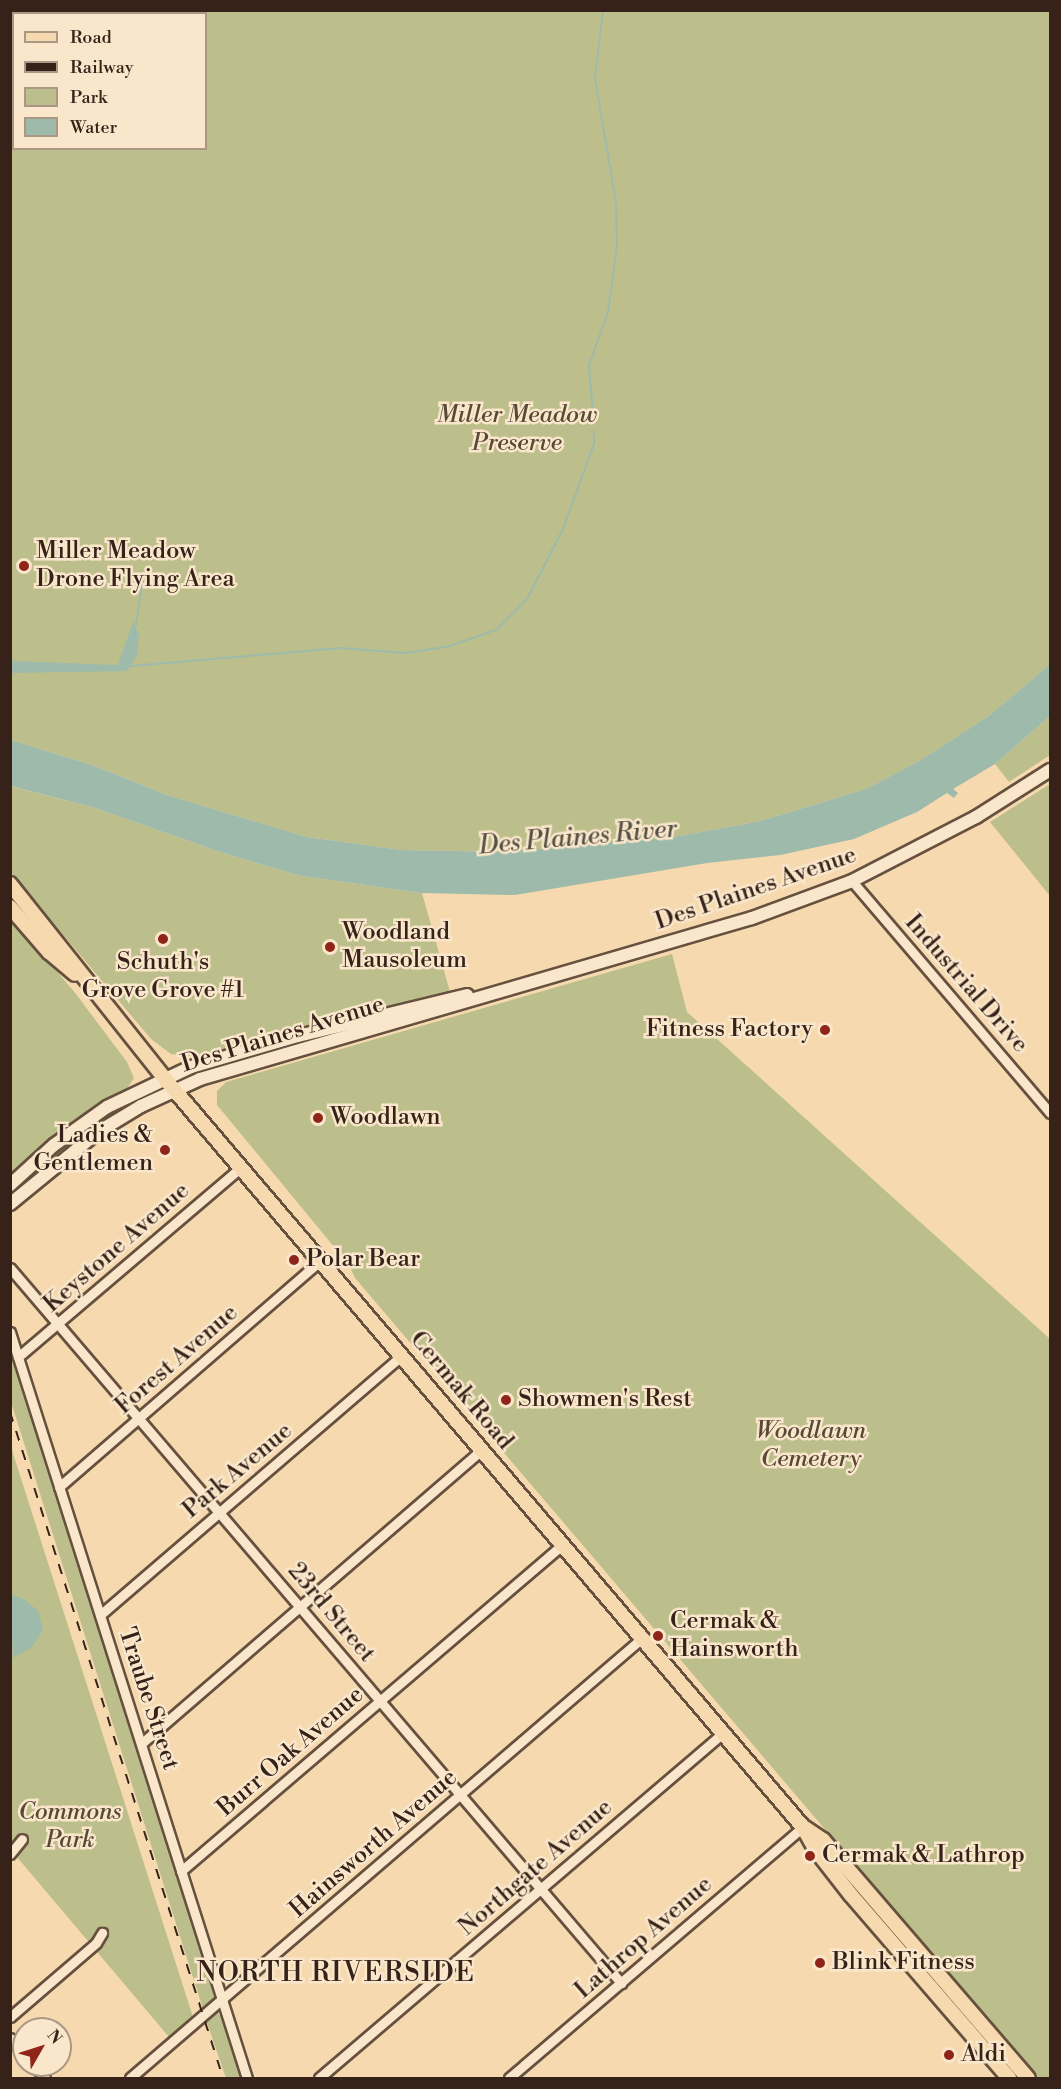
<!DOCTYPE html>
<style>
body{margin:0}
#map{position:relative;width:1061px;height:2089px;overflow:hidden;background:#f6d9af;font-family:"Libre Bodoni",serif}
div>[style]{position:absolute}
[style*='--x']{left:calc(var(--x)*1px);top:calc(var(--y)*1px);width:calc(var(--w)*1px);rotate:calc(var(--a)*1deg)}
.green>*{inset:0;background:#bcbf8b}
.water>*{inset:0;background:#9dbaab}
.stream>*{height:2px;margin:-1px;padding:0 1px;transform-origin:1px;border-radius:1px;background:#9dbaab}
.roads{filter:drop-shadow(2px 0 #66503e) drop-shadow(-2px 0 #66503e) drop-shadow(0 2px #66503e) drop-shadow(0 -2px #66503e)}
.street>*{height:9px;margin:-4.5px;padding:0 4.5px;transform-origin:4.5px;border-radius:4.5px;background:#f9e6cb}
.secondary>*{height:12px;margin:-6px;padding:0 6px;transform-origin:6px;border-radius:6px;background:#f9e6cb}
.primary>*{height:14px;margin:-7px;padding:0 7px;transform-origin:7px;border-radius:7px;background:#f6d9af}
.rail>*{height:2px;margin-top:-1px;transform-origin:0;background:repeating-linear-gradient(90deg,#362219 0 10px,transparent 0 20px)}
.dots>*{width:16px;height:16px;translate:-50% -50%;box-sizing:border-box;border:3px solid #f9e6cb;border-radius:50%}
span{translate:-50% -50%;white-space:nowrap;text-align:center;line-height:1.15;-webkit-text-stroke:5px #f9e6cb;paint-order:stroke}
.park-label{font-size:24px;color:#584936;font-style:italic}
.poi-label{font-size:24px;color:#362219}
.left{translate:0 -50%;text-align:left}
.right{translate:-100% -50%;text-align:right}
.street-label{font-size:24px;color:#362219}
.water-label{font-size:26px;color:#555045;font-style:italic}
.quarter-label{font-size:27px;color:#362219;letter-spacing:1.5px}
.frame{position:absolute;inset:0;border:12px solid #362219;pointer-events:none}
.legend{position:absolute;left:12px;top:12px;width:195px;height:138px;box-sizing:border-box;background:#f9e6cb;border:2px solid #ab9884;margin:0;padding:8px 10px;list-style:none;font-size:18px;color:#362219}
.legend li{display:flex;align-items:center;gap:12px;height:30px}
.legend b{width:30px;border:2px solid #ab9884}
.north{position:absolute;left:12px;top:2017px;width:60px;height:60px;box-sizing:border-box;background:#f9e6cb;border:2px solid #ab9884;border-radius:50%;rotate:51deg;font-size:16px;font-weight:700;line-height:24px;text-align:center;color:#362219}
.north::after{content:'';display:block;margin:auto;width:21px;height:27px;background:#8f2418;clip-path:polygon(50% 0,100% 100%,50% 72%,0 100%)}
</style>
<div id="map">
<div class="green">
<div style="clip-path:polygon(evenodd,11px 11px,1050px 11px,1050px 664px,990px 715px,919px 761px,866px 789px,760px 821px,674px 837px,582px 847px,507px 852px,402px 850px,307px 837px,167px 795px,95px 766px,11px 740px,11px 11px,14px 14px,206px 14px,206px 148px,14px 148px,14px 14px)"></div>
<div style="clip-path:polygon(1050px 716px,1050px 755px,1009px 782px,995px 764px)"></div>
<div style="clip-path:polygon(1050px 784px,1050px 896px,990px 822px)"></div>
<div style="clip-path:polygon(10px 786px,95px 808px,223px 853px,301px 876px,422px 893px,450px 992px,200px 1057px,171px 1054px,151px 1039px,11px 873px)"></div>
<div style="clip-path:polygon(10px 916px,76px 994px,127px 1062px,134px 1078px,127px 1089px,57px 1136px,11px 1176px)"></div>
<div style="clip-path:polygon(672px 954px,687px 1012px,1050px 1339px,1050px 2078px,1037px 2078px,355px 1278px,349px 1265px,217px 1105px,217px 1091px,226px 1082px)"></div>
<div style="clip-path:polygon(10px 1348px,214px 1992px,214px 2000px,203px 2009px,11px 1402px)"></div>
<div style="clip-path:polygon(10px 1444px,193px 2017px,169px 2037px,11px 1850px)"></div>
<div style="clip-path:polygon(216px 2012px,222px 2017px,241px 2078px,226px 2078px,206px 2020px)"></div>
</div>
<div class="water">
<div style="clip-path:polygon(133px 622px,139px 634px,137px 655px,127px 671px,11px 673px,11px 661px,118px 665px)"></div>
<div style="clip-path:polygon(1050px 664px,1050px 716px,995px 764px,953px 789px,958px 793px,954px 798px,947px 793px,917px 812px,854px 839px,780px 855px,707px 863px,515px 895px,422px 893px,301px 876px,223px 853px,95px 808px,11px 786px,11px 740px,95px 766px,167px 795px,307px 837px,402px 850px,507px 852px,674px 837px,760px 821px,866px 789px,919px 761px,990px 715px)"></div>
<div style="clip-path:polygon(10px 1594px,24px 1599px,38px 1611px,43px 1630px,32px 1647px,13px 1658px)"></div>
</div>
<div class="stream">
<div style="--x:593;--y:414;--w:49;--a:-94.7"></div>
<div style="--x:589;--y:365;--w:56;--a:-70.3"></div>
<div style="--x:608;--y:312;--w:68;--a:-82.3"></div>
<div style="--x:617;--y:245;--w:43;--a:-91.3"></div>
<div style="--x:616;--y:202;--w:125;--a:-99.7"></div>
<div style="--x:595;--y:79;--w:69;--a:-83.4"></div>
<div style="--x:136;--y:625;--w:48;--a:-81.5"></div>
<div style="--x:131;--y:666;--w:211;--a:-4.9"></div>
<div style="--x:341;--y:648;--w:64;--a:4.5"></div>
<div style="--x:405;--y:653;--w:41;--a:-8.3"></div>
<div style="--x:446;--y:647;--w:53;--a:-18.8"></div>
<div style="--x:496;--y:630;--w:44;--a:-45"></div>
<div style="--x:527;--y:599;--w:79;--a:-62.8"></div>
<div style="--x:563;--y:529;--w:90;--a:-70"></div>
<div style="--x:594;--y:444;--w:12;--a:-90"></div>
</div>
<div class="roads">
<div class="street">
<div style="--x:852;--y:881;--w:305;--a:49.5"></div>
<div style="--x:10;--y:1268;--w:941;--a:49.48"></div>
<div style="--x:10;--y:1332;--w:783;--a:72.38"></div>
<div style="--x:18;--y:1357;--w:292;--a:-40.4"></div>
<div style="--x:59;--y:1487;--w:345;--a:-40.9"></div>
<div style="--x:100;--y:1615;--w:397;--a:-40.7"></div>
<div style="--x:142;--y:1743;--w:448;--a:-40.8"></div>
<div style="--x:10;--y:1854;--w:19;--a:-51"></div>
<div style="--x:181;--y:1871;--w:501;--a:-40.55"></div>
<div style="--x:10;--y:2017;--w:113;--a:-40.7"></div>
<div style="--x:96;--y:1943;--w:12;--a:-59"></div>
<div style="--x:10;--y:2038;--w:21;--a:49"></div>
<div style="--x:34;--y:2065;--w:17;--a:50"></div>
<div style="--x:130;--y:2078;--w:675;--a:-40.67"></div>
<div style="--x:319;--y:2078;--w:531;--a:-40.5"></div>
<div style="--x:509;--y:2078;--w:387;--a:-40.5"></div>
</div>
<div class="secondary">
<div style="--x:10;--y:1185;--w:59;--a:-42.3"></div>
<div style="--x:54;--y:1145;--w:65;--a:-35.6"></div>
<div style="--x:107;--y:1107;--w:93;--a:-25.5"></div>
<div style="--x:191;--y:1067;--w:111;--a:-16.2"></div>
<div style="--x:298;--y:1036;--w:174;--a:-13.6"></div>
<div style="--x:10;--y:1204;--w:114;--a:-39.3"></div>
<div style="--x:98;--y:1132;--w:50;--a:-31.2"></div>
<div style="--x:141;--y:1106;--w:65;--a:-24.6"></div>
<div style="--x:200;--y:1079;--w:575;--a:-16.26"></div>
<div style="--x:752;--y:918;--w:107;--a:-20.3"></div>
<div style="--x:852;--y:881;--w:140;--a:-27.3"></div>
<div style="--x:976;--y:817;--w:88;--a:-32.4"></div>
</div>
<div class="primary">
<div style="--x:10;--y:884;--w:249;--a:51.5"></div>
<div style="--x:165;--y:1079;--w:983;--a:49.54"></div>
<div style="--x:803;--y:1827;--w:25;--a:61"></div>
<div style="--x:815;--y:1849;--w:58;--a:52"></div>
<div style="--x:851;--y:1895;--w:242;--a:49.2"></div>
<div style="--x:10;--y:907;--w:60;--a:49.1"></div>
<div style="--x:49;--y:952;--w:34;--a:40"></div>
<div style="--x:805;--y:1828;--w:22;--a:34"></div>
<div style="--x:823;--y:1840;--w:314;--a:49.3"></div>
</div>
</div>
<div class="rail">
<div style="--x:10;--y:1412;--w:699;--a:72.26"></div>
</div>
<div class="dots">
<div style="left:24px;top:566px;background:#8f2418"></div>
<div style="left:163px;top:939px;background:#8f2418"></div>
<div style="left:330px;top:947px;background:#8f2418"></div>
<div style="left:825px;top:1030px;background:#8f2418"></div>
<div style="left:318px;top:1118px;background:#8f2418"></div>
<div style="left:165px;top:1150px;background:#8f2418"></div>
<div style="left:294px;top:1260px;background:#8f2418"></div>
<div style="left:506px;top:1400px;background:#8f2418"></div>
<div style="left:658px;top:1636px;background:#8f2418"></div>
<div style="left:810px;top:1856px;background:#8f2418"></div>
<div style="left:820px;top:1963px;background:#8f2418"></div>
<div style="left:949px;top:2055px;background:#8f2418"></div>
</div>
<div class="park-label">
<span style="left:517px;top:430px">Miller Meadow<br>Preserve</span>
<span style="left:811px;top:1446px">Woodlawn<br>Cemetery</span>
<span style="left:70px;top:1827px">Commons<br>Park</span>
</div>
<div class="poi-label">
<span class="left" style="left:36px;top:566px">Miller Meadow<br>Drone Flying Area</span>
<span class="left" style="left:342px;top:947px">Woodland<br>Mausoleum</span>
<span style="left:163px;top:977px">Schuth's<br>Grove Grove #1</span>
<span class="right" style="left:813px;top:1030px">Fitness Factory</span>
<span class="left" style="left:330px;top:1118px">Woodlawn</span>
<span class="right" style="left:153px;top:1150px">Ladies &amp;<br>Gentlemen</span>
<span class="left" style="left:306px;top:1260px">Polar Bear</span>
<span class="left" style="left:518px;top:1400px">Showmen's Rest</span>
<span class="left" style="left:670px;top:1636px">Cermak &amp;<br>Hainsworth</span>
<span class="left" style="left:822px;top:1856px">Cermak &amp; Lathrop</span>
<span class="left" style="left:832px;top:1963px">Blink Fitness</span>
<span class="left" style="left:961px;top:2055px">Aldi</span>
</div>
<div class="street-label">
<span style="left:756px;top:889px;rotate:-19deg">Des Plaines Avenue</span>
<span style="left:966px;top:984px;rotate:49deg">Industrial Drive</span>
<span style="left:283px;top:1035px;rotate:-17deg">Des Plaines Avenue</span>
<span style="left:117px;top:1248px;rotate:-41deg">Keystone Avenue</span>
<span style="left:177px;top:1360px;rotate:-41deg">Forest Avenue</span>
<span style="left:461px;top:1391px;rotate:50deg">Cermak Road</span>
<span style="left:238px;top:1471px;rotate:-40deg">Park Avenue</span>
<span style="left:331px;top:1613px;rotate:50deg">23rd Street</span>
<span style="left:148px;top:1699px;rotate:72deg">Traube Street</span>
<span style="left:291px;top:1752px;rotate:-41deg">Burr Oak Avenue</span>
<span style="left:374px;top:1844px;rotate:-41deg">Hainsworth Avenue</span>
<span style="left:536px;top:1868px;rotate:-41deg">Northgate Avenue</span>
<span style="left:644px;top:1938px;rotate:-41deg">Lathrop Avenue</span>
</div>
<div class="water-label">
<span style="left:578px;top:838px;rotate:-5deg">Des Plaines River</span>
</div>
<div class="quarter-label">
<span style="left:336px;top:1974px">NORTH RIVERSIDE</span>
</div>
<div class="frame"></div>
<ul class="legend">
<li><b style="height:8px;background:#f6d9af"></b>Road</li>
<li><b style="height:8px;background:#362219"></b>Railway</li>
<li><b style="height:16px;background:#bcbf8b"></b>Park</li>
<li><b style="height:16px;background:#9dbaab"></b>Water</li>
</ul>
<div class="north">N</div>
</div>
